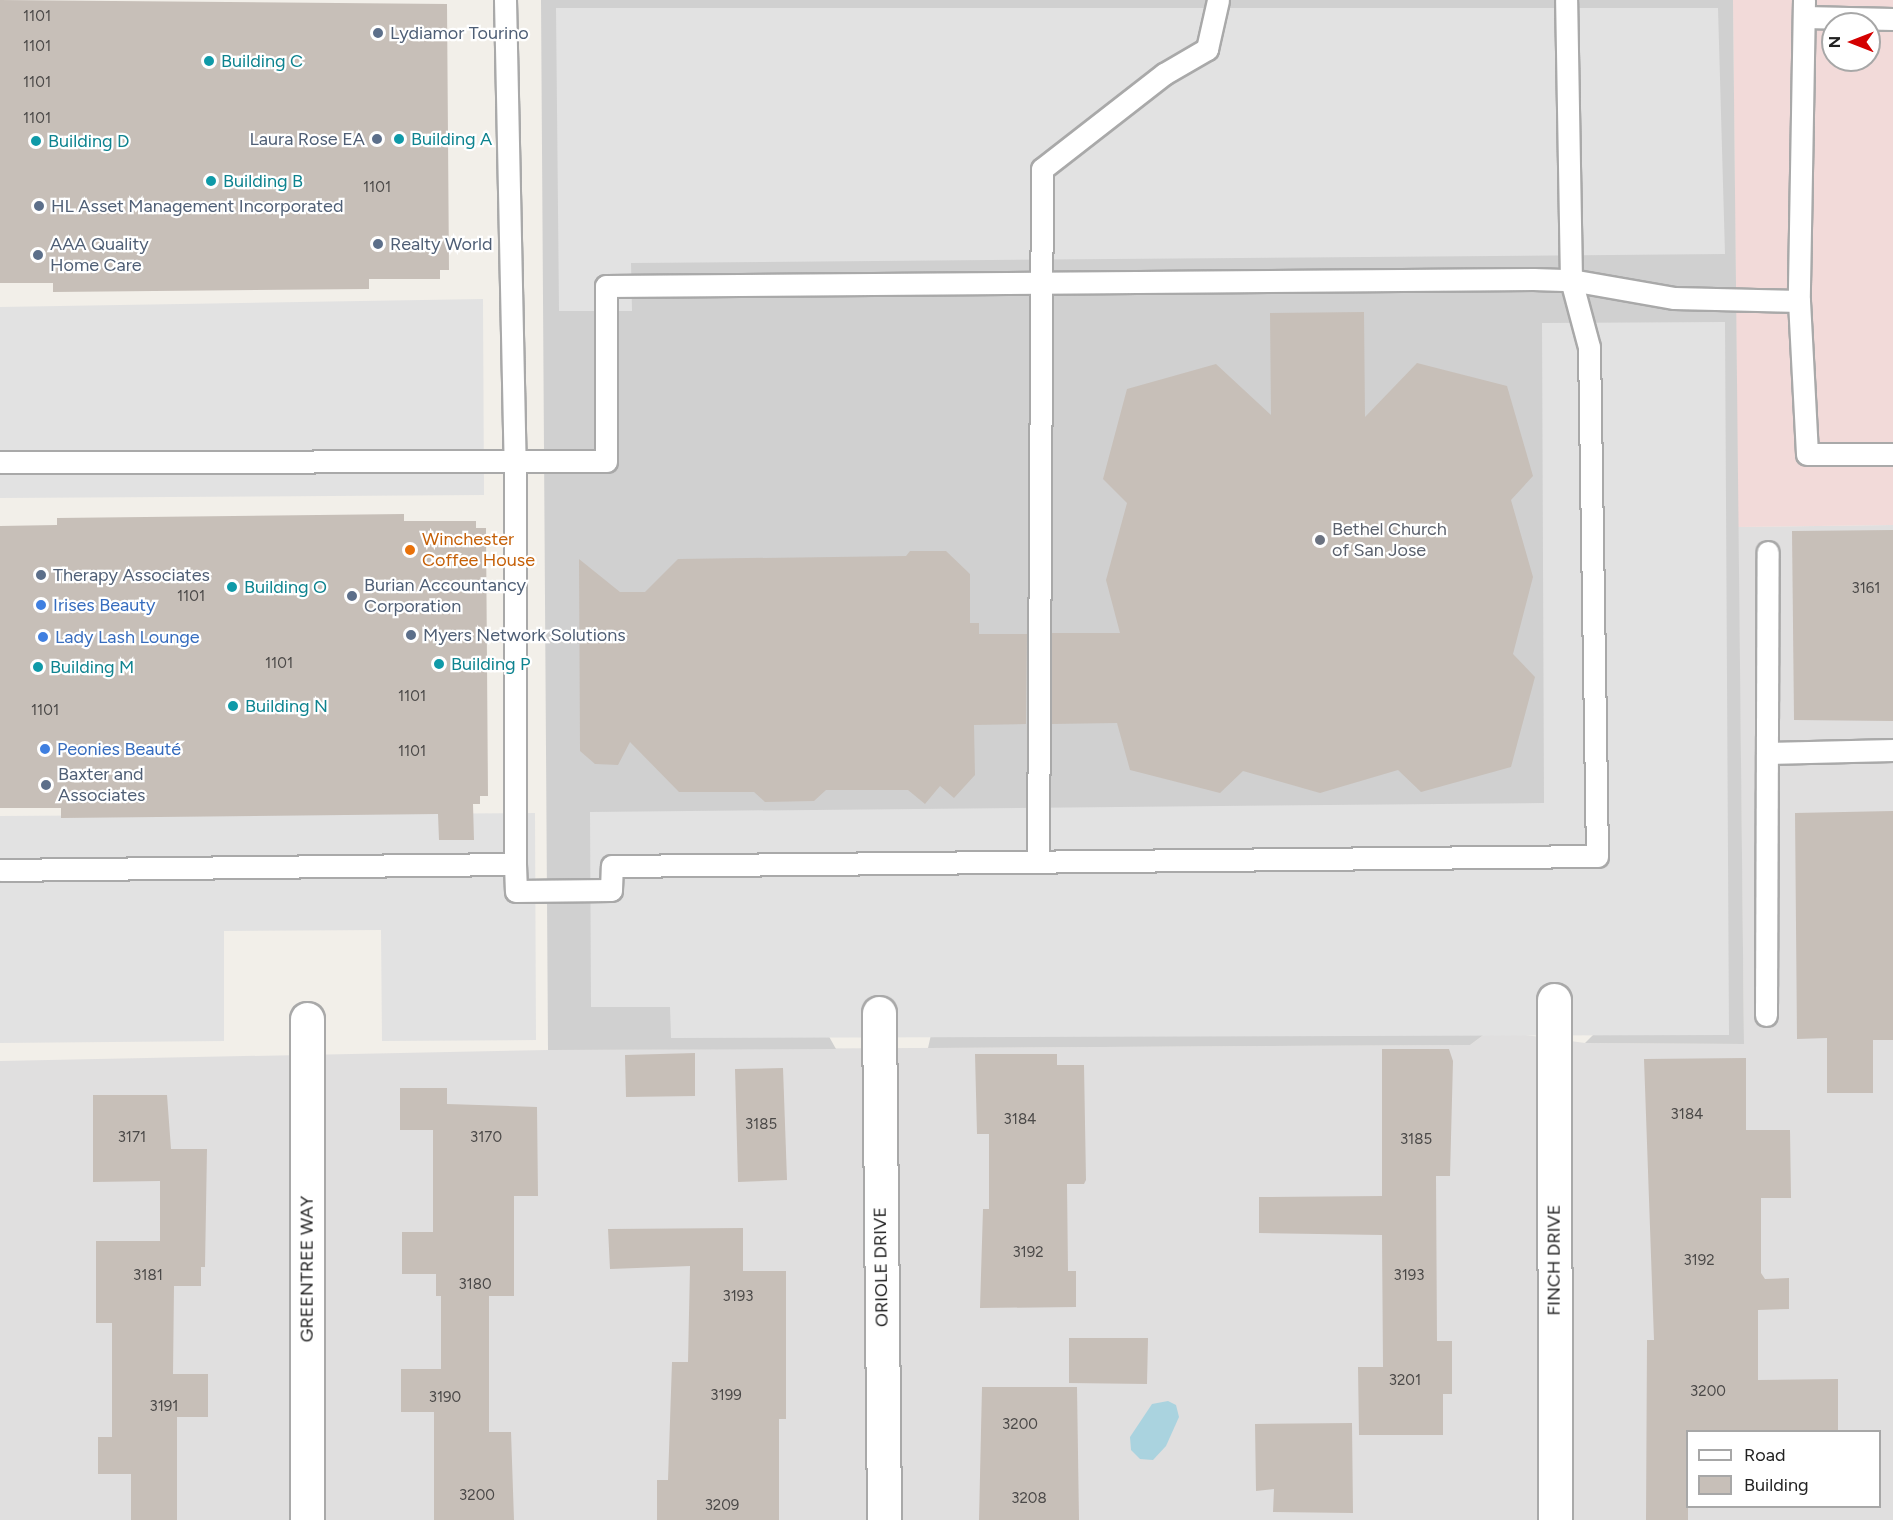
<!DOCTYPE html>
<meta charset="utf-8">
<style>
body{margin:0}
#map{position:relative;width:1893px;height:1520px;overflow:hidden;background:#f2efe9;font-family:Figtree,sans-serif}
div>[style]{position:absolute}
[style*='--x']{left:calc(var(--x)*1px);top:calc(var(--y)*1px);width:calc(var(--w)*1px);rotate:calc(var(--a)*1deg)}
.residential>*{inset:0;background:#e0dfdf}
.commercial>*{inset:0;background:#f2dad9}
.religious>*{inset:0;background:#d0d0d0}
.parking>*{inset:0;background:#e2e2e2}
.water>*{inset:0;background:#aad3df}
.building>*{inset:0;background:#c7bfb8}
.roads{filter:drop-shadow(2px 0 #a9a9a9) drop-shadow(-2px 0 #a9a9a9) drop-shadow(0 2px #a9a9a9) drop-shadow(0 -2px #a9a9a9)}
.lane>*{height:21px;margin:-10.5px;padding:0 10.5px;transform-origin:10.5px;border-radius:10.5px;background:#fff}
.street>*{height:33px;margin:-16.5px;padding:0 16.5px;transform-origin:16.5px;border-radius:16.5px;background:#fff}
.dots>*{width:16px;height:16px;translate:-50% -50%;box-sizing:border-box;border:3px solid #fff;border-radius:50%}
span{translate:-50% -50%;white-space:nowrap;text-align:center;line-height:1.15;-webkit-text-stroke:4.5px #fff;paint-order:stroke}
.number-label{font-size:15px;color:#4b4948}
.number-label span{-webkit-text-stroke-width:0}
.service-label{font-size:18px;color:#4e5e75}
.left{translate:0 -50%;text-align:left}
.right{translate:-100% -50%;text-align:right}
.culture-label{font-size:18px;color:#0d838f}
.worship-label{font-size:18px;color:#5b616d}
.food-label{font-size:18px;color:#c56008}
.shop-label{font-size:18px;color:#366cbe}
.street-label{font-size:18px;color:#222}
.legend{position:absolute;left:1686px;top:1430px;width:195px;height:78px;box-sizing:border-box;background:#fff;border:2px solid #a7a7a7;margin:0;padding:8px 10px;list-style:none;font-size:18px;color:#222}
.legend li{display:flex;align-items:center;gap:12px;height:30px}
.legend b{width:30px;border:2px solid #a7a7a7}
.north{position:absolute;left:1821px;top:12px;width:60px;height:60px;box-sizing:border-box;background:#fff;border:2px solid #a7a7a7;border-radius:50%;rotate:270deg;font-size:16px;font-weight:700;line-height:24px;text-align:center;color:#222}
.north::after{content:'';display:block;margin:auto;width:21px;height:27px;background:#d40000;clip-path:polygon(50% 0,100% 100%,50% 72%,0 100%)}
</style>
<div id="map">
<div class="residential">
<div style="clip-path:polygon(evenodd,1893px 525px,1893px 1520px,0 1520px,0 1061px,548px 1050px,1470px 1045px,1490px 1030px,1585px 1043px,1744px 1044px,1738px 527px,1893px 525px,1688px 1432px,1880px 1432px,1880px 1506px,1688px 1506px,1688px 1432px)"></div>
</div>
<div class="commercial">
<div style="clip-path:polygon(evenodd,1733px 0,1893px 0,1893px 525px,1738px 527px,1733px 0,1833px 24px,1869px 24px,1869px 60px,1833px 60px,1833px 24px)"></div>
</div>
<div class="religious">
<div style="clip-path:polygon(541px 0,1733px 0,1744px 1044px,1585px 1043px,1606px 1022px,1490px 1030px,1470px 1045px,928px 1048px,933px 1026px,822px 1024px,836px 1049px,548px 1050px)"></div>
</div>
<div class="parking">
<div style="clip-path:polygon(556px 8px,1718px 8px,1725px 254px,631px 263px,632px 311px,559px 311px)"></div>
<div style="clip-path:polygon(483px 299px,484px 495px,0 498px,0 307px)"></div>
<div style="clip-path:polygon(1725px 322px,1729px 1035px,671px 1038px,670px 1007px,591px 1007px,590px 812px,1544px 803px,1542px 323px)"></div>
<div style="clip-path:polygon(535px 813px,536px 1040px,382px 1041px,381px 930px,224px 931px,224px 1041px,0 1043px,0 816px)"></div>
</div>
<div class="water">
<div style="clip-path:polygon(1168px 1401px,1176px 1405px,1179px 1417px,1166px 1446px,1153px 1460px,1140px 1459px,1131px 1450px,1130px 1437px,1152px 1404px)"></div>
</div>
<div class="building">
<div style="clip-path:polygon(0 0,447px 4px,449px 270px,440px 270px,440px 279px,369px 279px,369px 289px,53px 292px,53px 283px,0 283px)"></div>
<div style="clip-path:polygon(1364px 312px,1365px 417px,1417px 363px,1507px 386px,1533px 476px,1511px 500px,1533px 577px,1513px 654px,1535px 677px,1511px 767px,1421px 792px,1398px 770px,1320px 793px,1243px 771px,1220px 793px,1130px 770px,1117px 723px,1052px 724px,1052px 633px,1120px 633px,1106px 580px,1127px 503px,1103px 479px,1127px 389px,1216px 364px,1271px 415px,1270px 313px)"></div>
<div style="clip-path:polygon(404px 514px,404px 521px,476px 521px,476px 528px,486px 528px,488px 796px,480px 796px,480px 804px,473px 804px,474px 840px,439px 840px,438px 814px,61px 818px,61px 808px,0 808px,0 526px,57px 525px,57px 518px)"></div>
<div style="clip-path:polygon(1893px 530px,1893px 721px,1794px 720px,1792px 531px)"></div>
<div style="clip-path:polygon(910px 551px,946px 551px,970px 574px,970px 623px,979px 623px,979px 634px,1027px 634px,1026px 724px,974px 725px,975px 775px,954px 798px,940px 786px,925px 804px,908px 790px,826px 790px,814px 801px,765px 802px,754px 792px,679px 792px,630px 742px,618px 765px,595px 764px,580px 751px,579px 559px,620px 592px,645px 592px,678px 559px,906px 556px)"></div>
<div style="clip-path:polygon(1893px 811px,1893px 1040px,1873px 1040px,1873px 1093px,1827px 1093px,1827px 1038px,1797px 1039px,1795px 813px)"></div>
<div style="clip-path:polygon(1382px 1049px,1449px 1049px,1453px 1061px,1450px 1176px,1436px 1176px,1437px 1341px,1452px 1341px,1452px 1394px,1443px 1394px,1443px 1435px,1359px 1435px,1358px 1367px,1383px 1367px,1382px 1235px,1259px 1233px,1259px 1197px,1382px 1196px)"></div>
<div style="clip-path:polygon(695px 1053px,695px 1096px,626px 1097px,625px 1055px)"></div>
<div style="clip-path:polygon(975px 1054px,1057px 1054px,1057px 1065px,1084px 1065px,1086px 1180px,1084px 1184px,1067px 1184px,1068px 1271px,1076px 1271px,1076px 1307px,980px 1308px,983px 1209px,989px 1209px,989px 1134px,977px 1134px)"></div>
<div style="clip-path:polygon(1746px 1058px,1746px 1130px,1790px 1130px,1791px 1198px,1761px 1198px,1761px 1273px,1765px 1279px,1789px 1278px,1789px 1309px,1758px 1310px,1758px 1380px,1838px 1379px,1838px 1431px,1688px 1431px,1688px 1520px,1646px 1520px,1647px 1340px,1654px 1340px,1644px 1059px)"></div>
<div style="clip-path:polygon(783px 1068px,787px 1180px,738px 1182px,735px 1069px)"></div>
<div style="clip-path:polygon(400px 1088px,447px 1088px,447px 1104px,537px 1107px,538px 1196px,514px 1196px,514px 1296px,489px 1296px,489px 1432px,511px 1432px,514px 1520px,434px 1520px,434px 1412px,401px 1412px,401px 1369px,441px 1369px,441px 1296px,436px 1296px,436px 1274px,402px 1274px,402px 1232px,433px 1232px,433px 1130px,400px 1130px)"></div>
<div style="clip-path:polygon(93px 1095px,167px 1095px,171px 1149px,207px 1149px,205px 1267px,201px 1267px,201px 1286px,174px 1286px,173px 1374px,208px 1374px,208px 1417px,177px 1417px,177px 1520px,131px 1520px,131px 1474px,98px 1474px,98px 1437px,112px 1437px,112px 1323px,96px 1323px,96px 1241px,160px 1241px,160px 1181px,93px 1182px)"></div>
<div style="clip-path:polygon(743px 1228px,743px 1271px,786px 1271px,786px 1419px,779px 1419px,779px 1520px,657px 1520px,657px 1480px,668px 1480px,672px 1362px,688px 1362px,690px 1266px,610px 1269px,608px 1229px)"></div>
<div style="clip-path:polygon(1069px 1338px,1148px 1338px,1147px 1384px,1069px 1383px)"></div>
<div style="clip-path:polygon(982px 1387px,1077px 1387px,1079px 1520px,979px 1520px)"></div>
<div style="clip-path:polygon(1352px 1423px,1353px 1513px,1273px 1512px,1274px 1489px,1256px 1491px,1255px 1424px)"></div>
</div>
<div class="roads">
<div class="lane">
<div style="--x:505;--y:0;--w:459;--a:88.8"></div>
<div style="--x:515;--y:459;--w:405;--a:90"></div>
<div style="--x:1804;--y:0;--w:301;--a:91"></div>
<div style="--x:1799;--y:301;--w:153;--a:87"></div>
<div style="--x:1807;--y:454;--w:86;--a:0"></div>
<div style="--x:1804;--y:17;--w:89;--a:1.3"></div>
<div style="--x:0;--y:462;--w:606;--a:-0.09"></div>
<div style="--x:606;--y:461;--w:175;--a:-90"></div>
<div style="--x:606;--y:286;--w:927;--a:-0.43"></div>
<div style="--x:1533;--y:279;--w:38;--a:2"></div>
<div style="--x:1571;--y:280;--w:105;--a:9.9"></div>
<div style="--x:1674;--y:298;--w:125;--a:1.4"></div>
<div style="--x:1767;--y:753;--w:126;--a:-1.4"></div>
<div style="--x:1038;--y:862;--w:693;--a:-89.67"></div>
<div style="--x:1042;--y:169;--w:155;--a:-37.9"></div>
<div style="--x:1164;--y:74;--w:50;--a:-30.2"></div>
<div style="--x:1207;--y:49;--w:50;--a:-77.3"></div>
<div style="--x:0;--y:870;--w:515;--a:-0.67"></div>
<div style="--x:515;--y:864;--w:27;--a:88"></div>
<div style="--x:516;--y:891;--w:95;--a:-0.6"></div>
<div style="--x:611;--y:890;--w:24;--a:-88"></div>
<div style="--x:612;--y:866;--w:985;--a:-0.58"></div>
<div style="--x:1597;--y:856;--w:509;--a:-90.9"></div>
<div style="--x:1589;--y:347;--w:69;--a:-105"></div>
<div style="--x:1571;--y:280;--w:280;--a:-91"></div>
<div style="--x:1766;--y:1015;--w:463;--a:-89.8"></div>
</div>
<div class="street">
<div style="--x:1554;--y:1000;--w:520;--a:89.89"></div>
<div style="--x:879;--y:1013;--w:507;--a:89.43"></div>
<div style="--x:307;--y:1019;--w:501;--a:90"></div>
</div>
</div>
<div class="dots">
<div style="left:378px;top:33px;background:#5c6f8a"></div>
<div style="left:209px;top:61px;background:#0f9aa8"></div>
<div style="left:377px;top:139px;background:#5c6f8a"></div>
<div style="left:399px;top:139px;background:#0f9aa8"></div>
<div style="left:36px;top:141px;background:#0f9aa8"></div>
<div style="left:211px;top:181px;background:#0f9aa8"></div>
<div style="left:39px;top:206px;background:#5c6f8a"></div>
<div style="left:378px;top:244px;background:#5c6f8a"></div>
<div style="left:38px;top:255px;background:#5c6f8a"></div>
<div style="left:1320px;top:540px;background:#6b7280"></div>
<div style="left:410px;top:550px;background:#e8710a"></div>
<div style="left:41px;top:575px;background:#5c6f8a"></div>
<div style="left:232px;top:587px;background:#0f9aa8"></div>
<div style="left:352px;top:596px;background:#5c6f8a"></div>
<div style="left:41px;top:605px;background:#3f7fe0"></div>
<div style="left:411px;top:635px;background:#5c6f8a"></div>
<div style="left:43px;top:637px;background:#3f7fe0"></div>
<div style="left:439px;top:664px;background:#0f9aa8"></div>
<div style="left:38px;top:667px;background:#0f9aa8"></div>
<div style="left:233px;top:706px;background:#0f9aa8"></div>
<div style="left:45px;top:749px;background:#3f7fe0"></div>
<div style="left:46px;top:785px;background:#5c6f8a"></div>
</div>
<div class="number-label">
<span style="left:37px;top:17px">1101</span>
<span style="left:37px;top:47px">1101</span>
<span style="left:37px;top:83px">1101</span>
<span style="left:37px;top:119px">1101</span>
<span style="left:377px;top:188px">1101</span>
<span style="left:1866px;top:589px">3161</span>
<span style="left:191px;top:597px">1101</span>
<span style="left:279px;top:664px">1101</span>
<span style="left:412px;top:697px">1101</span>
<span style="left:45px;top:711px">1101</span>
<span style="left:412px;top:752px">1101</span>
<span style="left:1687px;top:1115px">3184</span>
<span style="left:1020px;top:1120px">3184</span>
<span style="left:761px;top:1125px">3185</span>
<span style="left:132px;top:1138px">3171</span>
<span style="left:486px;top:1138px">3170</span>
<span style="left:1416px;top:1140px">3185</span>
<span style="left:1028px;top:1253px">3192</span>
<span style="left:1699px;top:1261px">3192</span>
<span style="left:148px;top:1276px">3181</span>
<span style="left:1409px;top:1276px">3193</span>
<span style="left:475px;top:1285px">3180</span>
<span style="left:738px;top:1297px">3193</span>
<span style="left:1405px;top:1381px">3201</span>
<span style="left:1708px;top:1392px">3200</span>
<span style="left:726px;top:1396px">3199</span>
<span style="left:445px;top:1398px">3190</span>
<span style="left:164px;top:1407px">3191</span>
<span style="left:1020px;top:1425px">3200</span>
<span style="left:477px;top:1496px">3200</span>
<span style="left:1029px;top:1499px">3208</span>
<span style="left:722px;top:1506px">3209</span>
</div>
<div class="service-label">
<span class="left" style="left:390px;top:33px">Lydiamor Tourino</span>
<span class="right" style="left:365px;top:139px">Laura Rose EA</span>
<span class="left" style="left:51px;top:206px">HL Asset Management Incorporated</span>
<span class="left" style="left:390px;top:244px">Realty World</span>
<span class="left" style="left:50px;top:255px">AAA Quality<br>Home Care</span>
<span class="left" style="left:53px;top:575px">Therapy Associates</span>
<span class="left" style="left:364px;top:596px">Burian Accountancy<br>Corporation</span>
<span class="left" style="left:423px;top:635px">Myers Network Solutions</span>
<span class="left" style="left:58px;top:785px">Baxter and<br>Associates</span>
</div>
<div class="culture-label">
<span class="left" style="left:221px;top:61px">Building C</span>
<span class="left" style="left:411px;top:139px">Building A</span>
<span class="left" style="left:48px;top:141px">Building D</span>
<span class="left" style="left:223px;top:181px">Building B</span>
<span class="left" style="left:244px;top:587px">Building O</span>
<span class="left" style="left:451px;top:664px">Building P</span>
<span class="left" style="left:50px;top:667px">Building M</span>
<span class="left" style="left:245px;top:706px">Building N</span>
</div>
<div class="worship-label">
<span class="left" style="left:1332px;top:540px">Bethel Church<br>of San Jose</span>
</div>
<div class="food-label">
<span class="left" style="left:422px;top:550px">Winchester<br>Coffee House</span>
</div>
<div class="shop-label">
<span class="left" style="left:53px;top:605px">Irises Beauty</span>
<span class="left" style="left:55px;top:637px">Lady Lash Lounge</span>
<span class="left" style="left:57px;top:749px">Peonies Beauté</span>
</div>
<div class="street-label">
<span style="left:1554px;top:1260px;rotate:-90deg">FINCH DRIVE</span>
<span style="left:881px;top:1267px;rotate:-91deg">ORIOLE DRIVE</span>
<span style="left:307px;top:1269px;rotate:-90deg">GREENTREE WAY</span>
</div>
<ul class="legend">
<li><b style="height:8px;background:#fff"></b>Road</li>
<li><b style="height:16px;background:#c7bfb8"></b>Building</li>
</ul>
<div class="north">N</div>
</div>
